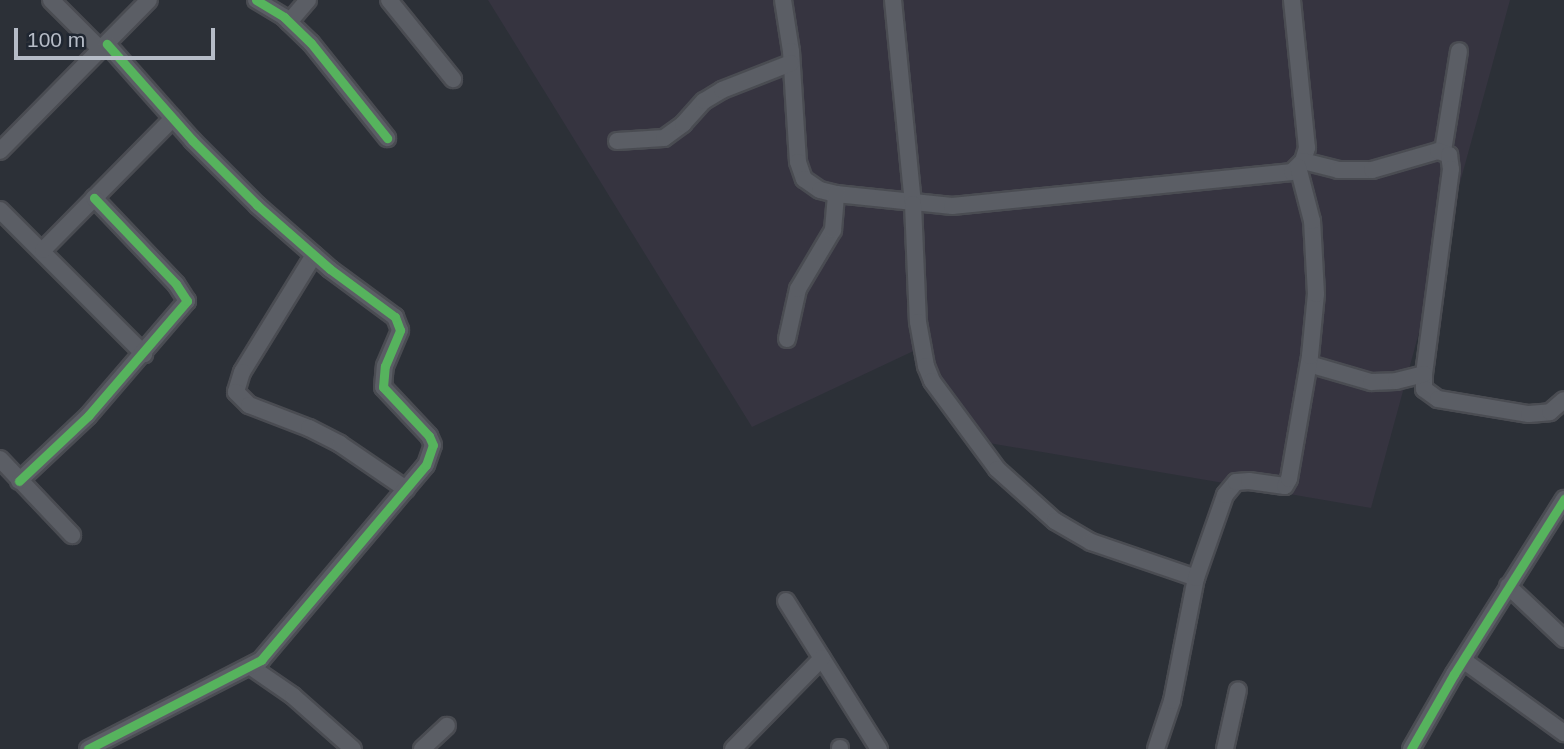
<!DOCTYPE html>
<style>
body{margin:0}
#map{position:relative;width:1564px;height:749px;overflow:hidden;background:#2c3037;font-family:Helvetica,sans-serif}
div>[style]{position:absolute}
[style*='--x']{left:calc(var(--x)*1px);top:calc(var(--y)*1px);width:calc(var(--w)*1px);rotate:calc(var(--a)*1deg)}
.medical>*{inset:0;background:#363440}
.roads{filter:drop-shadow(2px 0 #4a4c52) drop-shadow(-2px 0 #4a4c52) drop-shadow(0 2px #4a4c52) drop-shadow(0 -2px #4a4c52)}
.minor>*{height:16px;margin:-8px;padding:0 8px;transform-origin:8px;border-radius:8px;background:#5b5e65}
.cycleway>*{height:9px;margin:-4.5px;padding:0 4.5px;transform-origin:4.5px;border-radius:4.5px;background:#56b35d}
span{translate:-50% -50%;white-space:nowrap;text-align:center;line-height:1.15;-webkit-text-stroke:7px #1f2631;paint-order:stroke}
.scale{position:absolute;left:14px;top:28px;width:201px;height:32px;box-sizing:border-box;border:4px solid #b6bcc7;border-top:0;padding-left:9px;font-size:21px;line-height:24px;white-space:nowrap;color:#b6bcc7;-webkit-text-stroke:5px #1f2631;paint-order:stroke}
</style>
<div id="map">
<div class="medical">
<div style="clip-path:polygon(488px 0,1510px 0,1371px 508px,983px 442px,922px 347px,752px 427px)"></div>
</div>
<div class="roads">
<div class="minor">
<div style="--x:51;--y:0;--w:71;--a:45"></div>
<div style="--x:256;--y:0;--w:33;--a:31"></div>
<div style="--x:284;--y:17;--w:37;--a:44"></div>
<div style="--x:311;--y:43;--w:122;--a:51.3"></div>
<div style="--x:389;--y:0;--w:102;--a:51"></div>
<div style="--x:783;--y:0;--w:52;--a:81.1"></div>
<div style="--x:791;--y:51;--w:111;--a:86.4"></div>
<div style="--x:798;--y:162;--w:18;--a:71"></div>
<div style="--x:804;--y:179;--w:19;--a:35"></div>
<div style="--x:820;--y:190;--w:16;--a:14"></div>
<div style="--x:836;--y:194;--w:117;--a:5.9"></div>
<div style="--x:952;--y:206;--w:342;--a:-5.7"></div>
<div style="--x:1292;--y:172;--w:16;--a:-45"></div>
<div style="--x:1303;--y:161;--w:14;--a:-73"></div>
<div style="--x:1307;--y:148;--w:149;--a:-95.8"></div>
<div style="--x:893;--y:0;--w:205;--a:84.4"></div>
<div style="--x:913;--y:204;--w:118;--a:87.6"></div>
<div style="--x:918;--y:322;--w:45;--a:79.7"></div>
<div style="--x:926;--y:366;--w:16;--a:68"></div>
<div style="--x:932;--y:381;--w:109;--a:53.5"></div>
<div style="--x:997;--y:469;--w:78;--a:41.9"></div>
<div style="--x:1055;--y:521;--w:42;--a:30.3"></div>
<div style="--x:1091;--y:542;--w:111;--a:18.9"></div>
<div style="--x:289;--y:22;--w:29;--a:-49"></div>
<div style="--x:617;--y:141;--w:47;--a:-3.7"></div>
<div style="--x:664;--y:138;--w:24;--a:-36"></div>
<div style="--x:683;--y:124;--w:31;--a:-48"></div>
<div style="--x:704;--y:101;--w:21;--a:-31"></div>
<div style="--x:722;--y:90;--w:74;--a:-21.4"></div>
<div style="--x:0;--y:151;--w:212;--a:-45.4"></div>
<div style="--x:1443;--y:151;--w:101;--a:-80.9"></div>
<div style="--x:1303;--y:161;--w:36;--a:14"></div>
<div style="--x:1338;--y:170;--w:34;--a:0"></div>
<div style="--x:1372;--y:170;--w:69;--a:-16.1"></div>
<div style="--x:1438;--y:151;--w:12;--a:20"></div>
<div style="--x:1449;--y:155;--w:14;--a:82"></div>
<div style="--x:1451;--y:169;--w:207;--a:97.5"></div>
<div style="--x:1424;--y:374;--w:15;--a:90"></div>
<div style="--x:1424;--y:389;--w:17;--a:36"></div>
<div style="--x:1438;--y:399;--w:92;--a:9.4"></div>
<div style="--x:1529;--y:414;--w:21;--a:-5"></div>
<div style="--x:1550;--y:412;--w:18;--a:-41"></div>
<div style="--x:0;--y:210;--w:204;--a:45"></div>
<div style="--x:43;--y:250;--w:185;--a:-45.4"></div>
<div style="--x:314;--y:255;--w:137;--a:121.6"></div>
<div style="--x:242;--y:372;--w:21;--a:107"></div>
<div style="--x:236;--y:392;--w:18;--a:45"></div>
<div style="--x:249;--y:405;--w:64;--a:21"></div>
<div style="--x:309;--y:428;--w:35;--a:27"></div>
<div style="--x:340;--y:444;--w:80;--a:34.3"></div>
<div style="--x:787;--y:339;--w:51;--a:-77.6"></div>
<div style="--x:798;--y:289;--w:69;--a:-59.3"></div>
<div style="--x:833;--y:230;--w:36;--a:-85"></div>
<div style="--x:1309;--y:364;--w:65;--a:16.2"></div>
<div style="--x:1371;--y:382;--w:25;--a:-2"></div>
<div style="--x:1396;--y:381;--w:29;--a:-14"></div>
<div style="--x:0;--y:459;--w:105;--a:46.5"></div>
<div style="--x:19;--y:481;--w:95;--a:-43.3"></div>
<div style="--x:88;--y:416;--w:152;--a:-49.3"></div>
<div style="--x:187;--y:301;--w:20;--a:-123"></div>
<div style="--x:176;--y:284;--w:119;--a:-133.6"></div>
<div style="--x:1508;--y:586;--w:77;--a:43.4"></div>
<div style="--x:786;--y:601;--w:175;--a:57.9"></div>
<div style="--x:1463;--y:660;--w:125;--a:35.9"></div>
<div style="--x:251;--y:667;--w:51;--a:34.6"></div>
<div style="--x:293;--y:696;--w:80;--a:41.5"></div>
<div style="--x:88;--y:749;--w:195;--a:-27.2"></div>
<div style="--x:261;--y:660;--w:255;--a:-49.8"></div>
<div style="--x:426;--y:465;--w:21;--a:-71"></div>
<div style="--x:433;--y:445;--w:10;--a:-114"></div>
<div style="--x:429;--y:436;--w:67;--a:-133.2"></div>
<div style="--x:383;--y:387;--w:21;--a:-85"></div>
<div style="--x:385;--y:366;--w:39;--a:-67"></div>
<div style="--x:400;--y:330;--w:14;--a:-111"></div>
<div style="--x:395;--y:317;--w:81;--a:-143.6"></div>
<div style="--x:330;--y:269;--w:97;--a:-138.8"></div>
<div style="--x:257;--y:205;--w:91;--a:-135"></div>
<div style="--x:193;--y:141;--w:130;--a:-131.6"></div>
<div style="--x:422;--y:749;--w:34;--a:-43"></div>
<div style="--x:733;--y:749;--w:127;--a:-45.6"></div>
<div style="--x:840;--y:749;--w:1;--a:-90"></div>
<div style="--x:1156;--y:749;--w:51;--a:-71.6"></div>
<div style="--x:1172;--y:701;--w:125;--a:-79"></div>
<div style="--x:1196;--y:578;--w:88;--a:-70.7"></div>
<div style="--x:1225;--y:495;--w:17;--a:-50"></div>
<div style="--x:1236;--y:482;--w:13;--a:-4"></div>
<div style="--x:1249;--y:481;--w:36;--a:8"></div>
<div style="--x:1285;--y:486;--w:8;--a:-60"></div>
<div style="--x:1289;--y:479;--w:125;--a:-80.3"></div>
<div style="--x:1310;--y:356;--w:62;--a:-84.5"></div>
<div style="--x:1316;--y:294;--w:73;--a:-93.1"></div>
<div style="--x:1312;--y:221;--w:56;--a:-104.5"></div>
<div style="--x:1225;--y:749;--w:60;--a:-77.6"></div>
<div style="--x:1411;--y:749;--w:86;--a:-60.2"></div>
<div style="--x:1454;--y:674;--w:207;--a:-57.8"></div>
</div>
</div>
<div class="cycleway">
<div style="--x:256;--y:0;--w:33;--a:31"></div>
<div style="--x:284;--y:17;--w:37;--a:44"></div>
<div style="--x:311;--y:43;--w:122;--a:51.3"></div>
<div style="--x:19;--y:481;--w:95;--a:-43.3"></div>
<div style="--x:88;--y:416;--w:152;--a:-49.3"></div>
<div style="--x:187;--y:301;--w:20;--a:-123"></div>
<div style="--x:176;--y:284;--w:119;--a:-133.6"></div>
<div style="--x:88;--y:749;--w:195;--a:-27.2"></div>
<div style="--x:261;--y:660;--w:255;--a:-49.8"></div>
<div style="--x:426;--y:465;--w:21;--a:-71"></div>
<div style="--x:433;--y:445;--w:10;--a:-114"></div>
<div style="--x:429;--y:436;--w:67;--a:-133.2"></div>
<div style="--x:383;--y:387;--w:21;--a:-85"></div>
<div style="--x:385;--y:366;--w:39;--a:-67"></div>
<div style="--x:400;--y:330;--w:14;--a:-111"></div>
<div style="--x:395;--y:317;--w:81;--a:-143.6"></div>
<div style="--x:330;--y:269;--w:97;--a:-138.8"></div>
<div style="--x:257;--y:205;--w:91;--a:-135"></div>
<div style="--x:193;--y:141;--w:130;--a:-131.6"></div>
<div style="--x:1411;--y:749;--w:86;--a:-60.2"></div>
<div style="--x:1454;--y:674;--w:207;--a:-57.8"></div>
</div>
<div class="scale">100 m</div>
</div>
